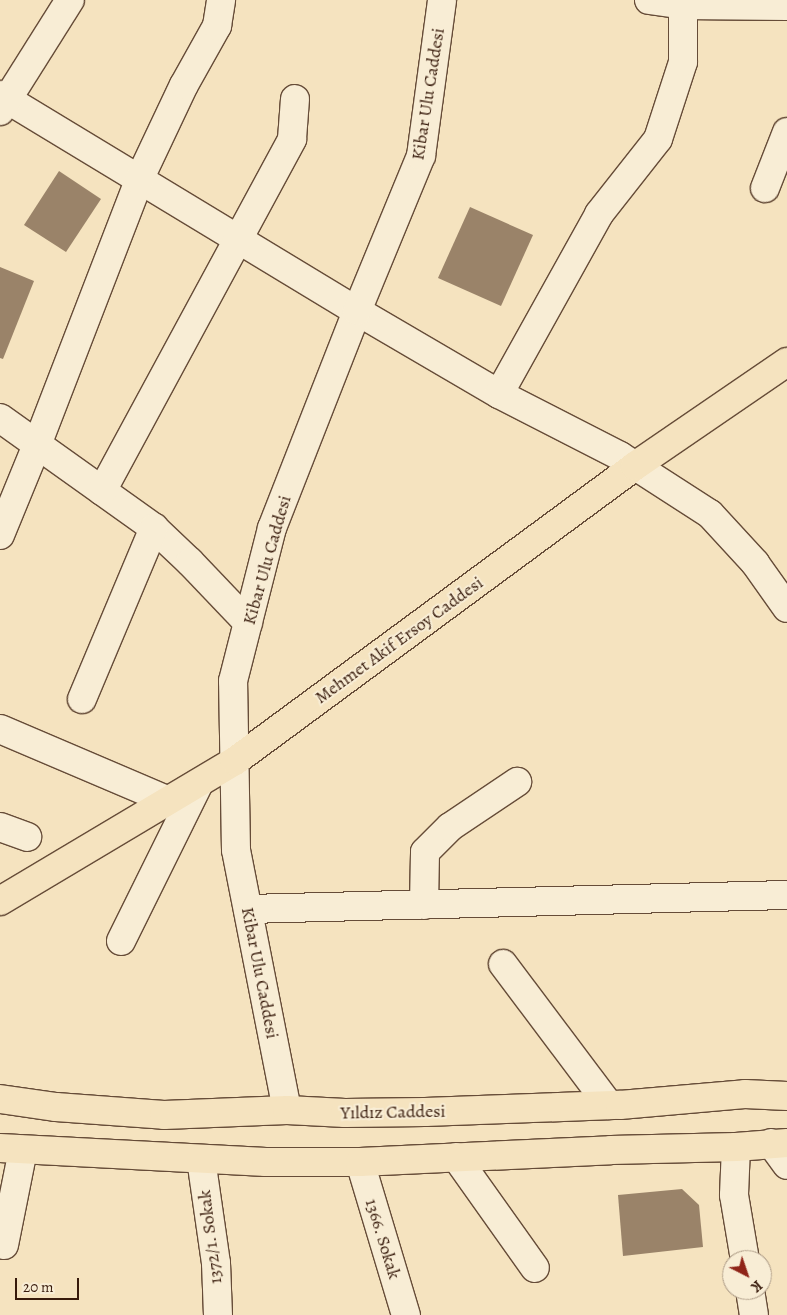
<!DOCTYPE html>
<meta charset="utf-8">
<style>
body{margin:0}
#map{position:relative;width:787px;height:1315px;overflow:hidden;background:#f5e3bf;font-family:Alegreya,serif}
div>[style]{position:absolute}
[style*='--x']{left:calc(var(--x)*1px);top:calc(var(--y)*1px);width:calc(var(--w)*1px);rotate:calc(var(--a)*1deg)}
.building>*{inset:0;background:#9a8369}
.roads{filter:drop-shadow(1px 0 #664c38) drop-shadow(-1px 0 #664c38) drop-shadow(0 1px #664c38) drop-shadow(0 -1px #664c38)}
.minor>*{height:28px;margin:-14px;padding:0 14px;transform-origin:14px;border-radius:14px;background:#f8edd5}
.major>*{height:28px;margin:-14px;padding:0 14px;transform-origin:14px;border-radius:14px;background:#f5e3bf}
span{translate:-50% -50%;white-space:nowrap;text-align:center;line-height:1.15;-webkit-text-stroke:4px #f8edd5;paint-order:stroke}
.street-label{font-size:18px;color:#371a0b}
.north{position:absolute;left:722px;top:1250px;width:50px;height:50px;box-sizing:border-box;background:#f8edd5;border:1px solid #ab9984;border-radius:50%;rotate:139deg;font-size:14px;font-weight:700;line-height:20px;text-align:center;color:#371a0b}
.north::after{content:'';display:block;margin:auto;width:18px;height:22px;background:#8f2418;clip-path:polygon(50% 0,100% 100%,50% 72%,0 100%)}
.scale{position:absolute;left:15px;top:1278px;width:64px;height:22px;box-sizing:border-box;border:2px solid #371a0b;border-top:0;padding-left:6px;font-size:15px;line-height:18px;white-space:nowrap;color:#371a0b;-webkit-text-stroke:4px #f8edd5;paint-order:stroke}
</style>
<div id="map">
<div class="building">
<div style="clip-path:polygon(59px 171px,101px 199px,66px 252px,24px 225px)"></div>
<div style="clip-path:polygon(470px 207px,533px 235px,501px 306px,438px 278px)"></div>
<div style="clip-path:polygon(0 267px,34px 281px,3px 359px,0 358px)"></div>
<div style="clip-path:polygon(682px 1189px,699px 1205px,703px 1247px,623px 1256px,618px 1195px)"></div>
</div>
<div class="roads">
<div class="minor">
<div style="--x:649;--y:0;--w:34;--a:8"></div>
<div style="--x:683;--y:5;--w:104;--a:0.6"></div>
<div style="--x:0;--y:95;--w:417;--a:31.2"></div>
<div style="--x:357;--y:311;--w:164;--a:30.3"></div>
<div style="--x:499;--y:394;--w:136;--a:27.1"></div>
<div style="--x:620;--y:456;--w:107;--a:32.8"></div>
<div style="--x:710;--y:514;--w:67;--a:47.4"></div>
<div style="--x:755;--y:563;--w:55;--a:54.6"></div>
<div style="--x:0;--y:111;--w:131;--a:-57.8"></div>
<div style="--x:765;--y:188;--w:60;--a:-68.6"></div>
<div style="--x:499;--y:394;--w:206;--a:-60.9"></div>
<div style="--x:599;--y:214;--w:95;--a:-51.8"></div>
<div style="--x:658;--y:139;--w:81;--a:-72"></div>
<div style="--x:683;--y:62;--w:62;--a:-90"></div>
<div style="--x:0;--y:418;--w:189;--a:35.5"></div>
<div style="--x:154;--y:528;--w:50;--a:43.4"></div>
<div style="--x:190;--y:562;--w:84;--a:46.4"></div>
<div style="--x:102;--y:491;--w:400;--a:-61.6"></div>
<div style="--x:292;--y:139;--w:40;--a:-85.7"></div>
<div style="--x:0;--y:535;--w:97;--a:-67.7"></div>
<div style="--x:37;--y:445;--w:284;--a:-68.9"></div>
<div style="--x:139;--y:180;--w:105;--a:-64.7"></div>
<div style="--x:184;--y:85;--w:68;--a:-60.8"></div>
<div style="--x:217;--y:26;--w:26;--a:-81"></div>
<div style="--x:82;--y:699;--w:186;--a:-67.2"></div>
<div style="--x:0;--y:729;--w:184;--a:23.1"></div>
<div style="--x:0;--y:827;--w:29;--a:20"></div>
<div style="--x:424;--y:905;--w:53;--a:-88.9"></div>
<div style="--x:425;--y:852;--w:35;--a:-45"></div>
<div style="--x:450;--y:827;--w:81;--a:-33.9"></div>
<div style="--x:248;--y:909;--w:539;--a:-1.49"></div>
<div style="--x:121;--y:941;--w:176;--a:-63.7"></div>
<div style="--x:503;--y:964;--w:176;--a:53.1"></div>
<div style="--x:287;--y:1110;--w:265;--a:-101.1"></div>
<div style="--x:236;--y:850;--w:169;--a:-91"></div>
<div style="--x:233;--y:681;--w:158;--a:-75.7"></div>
<div style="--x:272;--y:528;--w:233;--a:-68.6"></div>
<div style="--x:357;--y:311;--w:168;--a:-67.6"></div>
<div style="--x:421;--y:156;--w:157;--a:-82.3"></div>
<div style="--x:771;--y:1143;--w:27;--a:54"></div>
<div style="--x:736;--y:1147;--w:48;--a:92.4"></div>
<div style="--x:734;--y:1195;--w:66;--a:80.4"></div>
<div style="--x:456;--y:1157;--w:136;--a:54.6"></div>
<div style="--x:201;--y:1159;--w:105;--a:81.8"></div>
<div style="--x:216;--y:1263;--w:52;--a:87.8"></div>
<div style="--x:360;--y:1162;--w:160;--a:73.3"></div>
<div style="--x:4;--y:1245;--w:97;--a:-78.7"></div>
<div style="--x:750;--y:1290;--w:25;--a:81"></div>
</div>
<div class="major">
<div style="--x:0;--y:901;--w:274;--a:-30.8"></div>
<div style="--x:235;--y:761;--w:497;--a:-36.4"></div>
<div style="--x:635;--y:466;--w:184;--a:-34.4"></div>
<div style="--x:0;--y:1099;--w:57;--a:8.1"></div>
<div style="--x:56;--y:1107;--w:108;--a:4.2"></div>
<div style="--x:164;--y:1115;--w:123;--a:-2.3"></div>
<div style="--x:287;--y:1110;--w:58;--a:3"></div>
<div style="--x:345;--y:1113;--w:80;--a:-0.7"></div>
<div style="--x:425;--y:1112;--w:195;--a:-2.1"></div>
<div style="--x:620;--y:1105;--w:125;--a:-5"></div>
<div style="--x:745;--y:1094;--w:42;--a:2.7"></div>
<div style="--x:0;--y:1148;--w:266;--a:3"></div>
<div style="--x:266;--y:1162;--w:94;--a:0"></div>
<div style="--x:360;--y:1162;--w:251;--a:-2.7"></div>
<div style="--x:611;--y:1150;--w:125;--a:-1.4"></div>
<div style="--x:736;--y:1147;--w:51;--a:-4.5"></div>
</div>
</div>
<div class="street-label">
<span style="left:428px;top:94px;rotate:-81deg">Kibar Ulu Caddesi</span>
<span style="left:267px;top:560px;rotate:-74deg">Kibar Ulu Caddesi</span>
<span style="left:399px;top:640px;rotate:-36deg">Mehmet Akif Ersoy Caddesi</span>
<span style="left:260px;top:973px;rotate:79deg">Kibar Ulu Caddesi</span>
<span style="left:393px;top:1112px;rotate:-1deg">Yıldız Caddesi</span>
<span style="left:210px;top:1237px;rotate:-97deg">1372/1. Sokak</span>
<span style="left:383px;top:1239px;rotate:73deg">1366. Sokak</span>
</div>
<div class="north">K</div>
<div class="scale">20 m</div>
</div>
